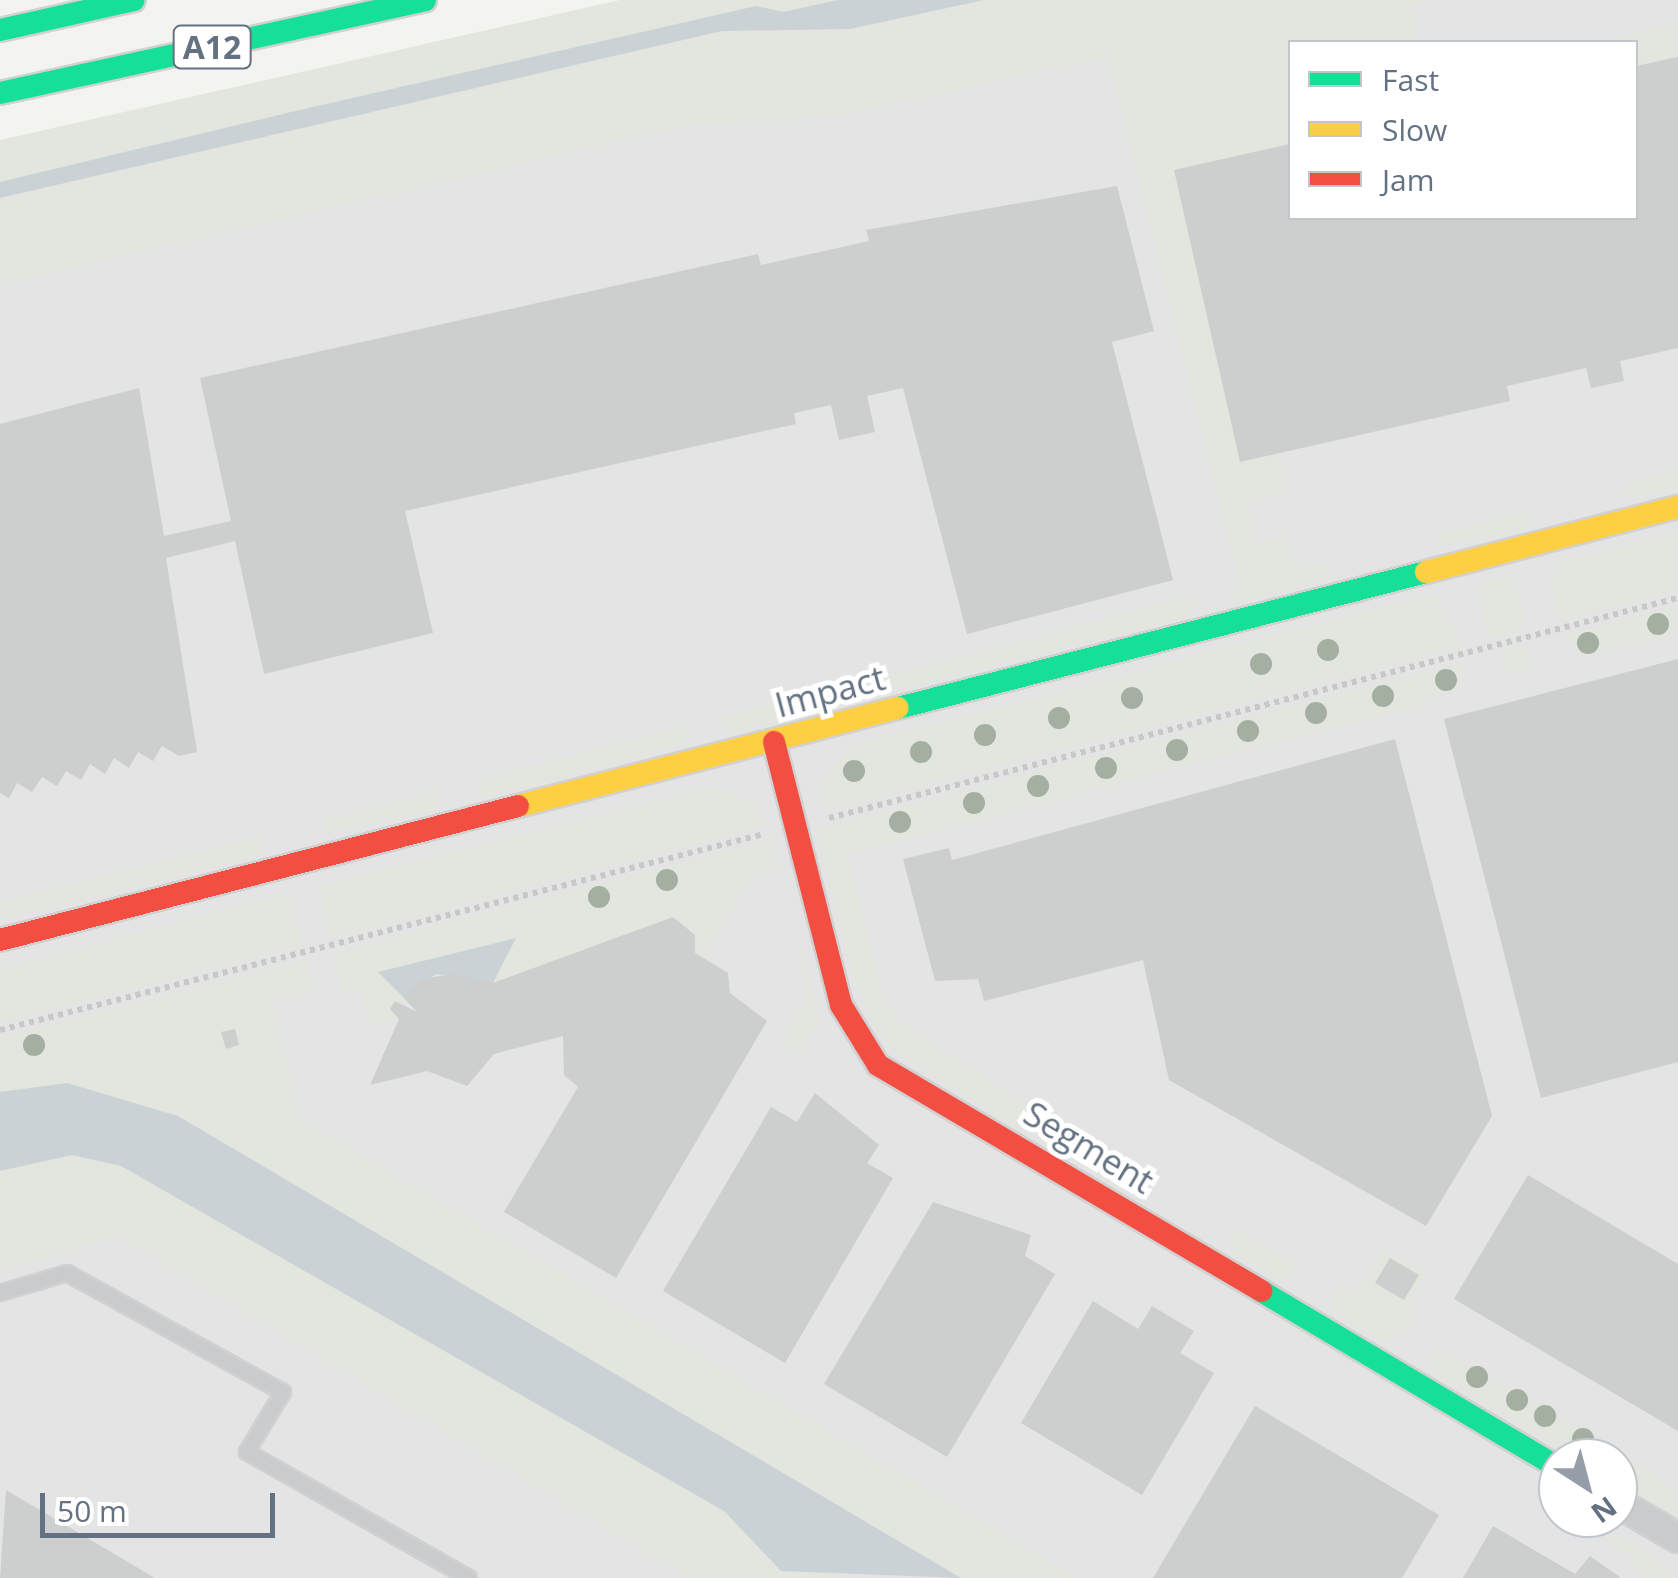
<!DOCTYPE html>
<style>
body{margin:0}
#map{position:relative;width:1678px;height:1578px;overflow:hidden;background:#f3f3f0;font-family:"Open Sans",sans-serif}
div>[style]{position:absolute}
[style*='--x']{left:calc(var(--x)*1px);top:calc(var(--y)*1px);width:calc(var(--w)*1px);rotate:calc(var(--a)*1deg)}
.built>*{inset:0;background:#e3e4e3}
.green>*{inset:0;background:#e2e6df}
.round{border-radius:50%}
.water>*{inset:0;background:#cbd2d5}
.building>*{inset:0;background:#cdcece}
.path>*{height:6px;margin-top:-3px;transform-origin:0;background:repeating-linear-gradient(90deg,#c8c8c9 0 5px,transparent 0 10px)}
.roads{filter:drop-shadow(2px 0 #d0d1d0) drop-shadow(-2px 0 #d0d1d0) drop-shadow(0 2px #d0d1d0) drop-shadow(0 -2px #d0d1d0)}
.lane>*{height:14px;margin:-7px;padding:0 7px;transform-origin:7px;border-radius:7px;background:#cacbcc}
.street>*{height:28px;margin:-14px;padding:0 14px;transform-origin:14px;border-radius:14px;background:#cacbcc}
.fast>*{height:22px;margin:-11px;padding:0 11px;transform-origin:11px;border-radius:11px;background:#16e098}
.slow>*{height:22px;margin:-11px;padding:0 11px;transform-origin:11px;border-radius:11px;background:#ffcf43}
.jam>*{height:22px;margin:-11px;padding:0 11px;transform-origin:11px;border-radius:11px;background:#f24e42}
.trees>*{width:22px;height:22px;margin:-11px;border-radius:50%;background:#a4afa1}
span{translate:-50% -50%;white-space:nowrap;text-align:center;line-height:1.15;-webkit-text-stroke:10px #fff;paint-order:stroke}
.shield-label span{padding:2px 8px;background:#fff;border:2px solid;border-radius:8px;-webkit-text-stroke-width:0}
.shield-label{font-size:32px;color:#637181;font-weight:700}
.street-label{font-size:35px;color:#637181}
.legend{position:absolute;left:1288px;top:40px;width:350px;height:180px;box-sizing:border-box;background:#fff;border:2px solid #c1c6cd;margin:0;padding:12px 18px;list-style:none;font-size:30px;color:#637181}
.legend li{display:flex;align-items:center;gap:20px;height:50px}
.legend b{width:50px;border:2px solid #c1c6cd}
.north{position:absolute;left:1538px;top:1438px;width:100px;height:100px;box-sizing:border-box;background:#fff;border:2px solid #c1c6cd;border-radius:50%;rotate:144deg;font-size:28px;font-weight:700;line-height:40px;text-align:center;color:#637181}
.north::after{content:'';display:block;margin:auto;width:35px;height:45px;background:#959ea8;clip-path:polygon(50% 0,100% 100%,50% 72%,0 100%)}
.scale{position:absolute;left:40px;top:1493px;width:235px;height:45px;box-sizing:border-box;border:5px solid #637181;border-top:0;padding-left:12px;font-size:30px;line-height:35px;white-space:nowrap;color:#637181;-webkit-text-stroke:8px #fff;paint-order:stroke}
</style>
<div id="map">
<div class="built">
<div style="clip-path:polygon(evenodd,915px 0,1678px 0,1678px 1578px,0 1578px,0 192px,915px 0,1290px 42px,1636px 42px,1636px 218px,1290px 218px,1290px 42px,915px 0,1558px 1458px,1618px 1458px,1618px 1518px,1558px 1518px,1558px 1458px)"></div>
</div>
<div class="green">
<div style="clip-path:polygon(620px 0,1430px 0,1410px 5px,1419px 42px,1290px 42px,1290px 144px,1175px 170px,1240px 462px,1277px 454px,1286px 490px,1245px 501px,1256px 544px,1284px 537px,1293px 571px,1325px 564px,1329px 580px,1242px 602px,1231px 595px,1241px 584px,1109px 56px,838px 116px,688px 125px,0 284px,0 140px)"></div>
<div style="clip-path:polygon(1678px 24px,1678px 57px,1636px 66px,1636px 42px,1599px 42px)"></div>
<div style="clip-path:polygon(1678px 471px,1678px 490px,1619px 499px,1619px 486px)"></div>
<div style="clip-path:polygon(1527px 511px,1531px 528px,1440px 546px,1441px 533px)"></div>
<div style="clip-path:polygon(1678px 533px,1678px 590px,1558px 621px,1551px 581px,1559px 563px)"></div>
<div style="clip-path:polygon(1510px 576px,1528px 629px,1489px 639px,1479px 583px)"></div>
<div style="clip-path:polygon(1435px 594px,1460px 646px,821px 811px,826px 775px,858px 744px)"></div>
<div style="clip-path:polygon(1198px 595px,1188px 617px,859px 698px,850px 685px)"></div>
<div style="clip-path:polygon(1678px 606px,1678px 633px,1584px 656px,1562px 636px)"></div>
<div class="round" style="left:1501px;top:644px;width:30px;height:30px"></div>
<div style="clip-path:polygon(1464px 662px,1464px 681px,1414px 707px,846px 854px,881px 989px,897px 1019px,1044px 1116px,1017px 1127px,890px 1048px,859px 998px,815px 829px)"></div>
<div style="clip-path:polygon(821px 692px,817px 711px,732px 734px,717px 718px)"></div>
<div style="clip-path:polygon(686px 727px,686px 743px,484px 797px,471px 782px)"></div>
<div style="clip-path:polygon(711px 786px,744px 797px,767px 825px,330px 938px,319px 886px)"></div>
<div style="clip-path:polygon(439px 790px,433px 810px,326px 833px,322px 820px)"></div>
<div style="clip-path:polygon(257px 837px,262px 854px,0 920px,0 903px)"></div>
<div style="clip-path:polygon(770px 840px,777px 867px,752px 874px,702px 958px,678px 916px,493px 983px,514px 938px,379px 973px,417px 1012px,395px 1001px,399px 1019px,372px 1027px,359px 987px,342px 991px,332px 953px)"></div>
<div style="clip-path:polygon(286px 895px,302px 944px,0 1022px,0 968px)"></div>
<div style="clip-path:polygon(796px 933px,819px 1021px,799px 1053px,779px 1041px,806px 999px)"></div>
<div style="clip-path:polygon(306px 959px,314px 989px,270px 1000px,300px 1118px,1078px 1578px,961px 1578px,0 1097px,0 1038px)"></div>
<div style="clip-path:polygon(51px 1153px,117px 1160px,845px 1578px,690px 1578px,118px 1235px,0 1272px,0 1161px)"></div>
<div class="round" style="left:1106px;top:1158px;width:30px;height:30px"></div>
<div style="clip-path:polygon(1229px 1225px,1301px 1267px,1280px 1280px,1233px 1255px)"></div>
<div style="clip-path:polygon(1384px 1249px,1425px 1273px,1404px 1311px,1413px 1317px,1406px 1329px,1386px 1341px,1338px 1316px,1331px 1302px,1334px 1285px,1354px 1297px)"></div>
<div style="clip-path:polygon(1434px 1345px,1678px 1489px,1678px 1516px,1618px 1481px,1618px 1458px,1578px 1458px,1440px 1376px,1430px 1363px)"></div>
<div style="clip-path:polygon(1577px 1518px,1640px 1546px,1672px 1578px,1640px 1578px,1628px 1557px)"></div>
</div>
<div class="water">
<div style="clip-path:polygon(838px 0,984px 0,850px 29px,722px 31px,0 198px,0 182px,291px 112px,756px 6px,783px 12px)"></div>
<div style="clip-path:polygon(516px 938px,493px 983px,436px 974px,403px 997px,378px 972px)"></div>
<div style="clip-path:polygon(67px 1083px,178px 1116px,961px 1578px,781px 1571px,724px 1511px,121px 1166px,72px 1155px,0 1171px,0 1092px)"></div>
</div>
<div class="building">
<div style="clip-path:polygon(1678px 57px,1678px 348px,1620px 361px,1624px 381px,1591px 388px,1586px 368px,1507px 386px,1510px 401px,1240px 462px,1174px 170px,1290px 144px,1290px 218px,1636px 218px,1636px 66px)"></div>
<div style="clip-path:polygon(1117px 186px,1154px 331px,1112px 342px,1173px 580px,967px 634px,903px 388px,867px 396px,875px 432px,839px 440px,831px 405px,794px 413px,796px 424px,405px 511px,433px 633px,264px 674px,235px 541px,166px 558px,197px 752px,179px 756px,162px 746px,153px 761px,138px 752px,129px 768px,114px 758px,105px 774px,90px 764px,81px 780px,66px 771px,57px 786px,42px 777px,32px 792px,17px 783px,9px 798px,0 793px,0 424px,139px 388px,164px 536px,231px 521px,200px 378px,758px 254px,761px 265px,869px 241px,866px 230px)"></div>
<div style="clip-path:polygon(1678px 659px,1678px 1062px,1541px 1098px,1444px 719px)"></div>
<div style="clip-path:polygon(1395px 739px,1492px 1116px,1426px 1226px,1169px 1080px,1143px 960px,984px 1001px,978px 979px,935px 981px,903px 859px,949px 848px,952px 860px)"></div>
<div style="clip-path:polygon(673px 917px,695px 935px,695px 953px,728px 973px,730px 993px,767px 1021px,616px 1278px,504px 1212px,578px 1087px,564px 1075px,563px 1036px,494px 1054px,467px 1086px,427px 1071px,370px 1085px,399px 1019px,390px 1009px,395px 1001px,417px 1012px,403px 997px,422px 979px,452px 974px,493px 983px)"></div>
<div style="clip-path:polygon(235px 1029px,239px 1045px,226px 1049px,221px 1032px)"></div>
<div style="clip-path:polygon(815px 1093px,879px 1145px,867px 1163px,893px 1178px,785px 1363px,663px 1291px,771px 1107px,797px 1122px)"></div>
<div style="clip-path:polygon(1528px 1175px,1678px 1264px,1678px 1431px,1454px 1299px)"></div>
<div style="clip-path:polygon(933px 1202px,1031px 1235px,1025px 1256px,1055px 1274px,947px 1457px,824px 1384px)"></div>
<div style="clip-path:polygon(1390px 1258px,1419px 1275px,1404px 1300px,1375px 1283px)"></div>
<div style="clip-path:polygon(1093px 1301px,1138px 1329px,1152px 1306px,1194px 1331px,1180px 1353px,1214px 1373px,1142px 1495px,1021px 1423px)"></div>
<div style="clip-path:polygon(1255px 1406px,1439px 1515px,1402px 1578px,1153px 1578px)"></div>
<div style="clip-path:polygon(6px 1490px,155px 1578px,0 1578px)"></div>
<div style="clip-path:polygon(1493px 1526px,1575px 1574px,1590px 1556px,1621px 1578px,1463px 1578px)"></div>
</div>
<div class="path">
<div style="--x:829;--y:818;--w:877;--a:-14.53"></div>
<div style="--x:0;--y:1030;--w:789;--a:-14.39"></div>
</div>
<div class="roads">
<div class="lane">
<div style="--x:0;--y:1293;--w:70;--a:-16.6"></div>
<div style="--x:67;--y:1273;--w:247;--a:28.9"></div>
<div style="--x:283;--y:1392;--w:70;--a:121"></div>
<div style="--x:247;--y:1452;--w:255;--a:29.6"></div>
</div>
<div class="street">
<div style="--x:1618;--y:1503;--w:69;--a:30.3"></div>
</div>
<div class="fast">
<div style="--x:0;--y:30;--w:137;--a:-12.6"></div>
<div style="--x:0;--y:93;--w:435;--a:-12.3"></div>
<div style="--x:898;--y:708;--w:545;--a:-14.44"></div>
<div style="--x:1261;--y:1291;--w:345;--a:30.7"></div>
</div>
<div class="slow">
<div style="--x:1426;--y:572;--w:260;--a:-14.5"></div>
<div style="--x:518;--y:806;--w:392;--a:-14.5"></div>
</div>
<div class="jam">
<div style="--x:774;--y:742;--w:271;--a:75.7"></div>
<div style="--x:841;--y:1005;--w:70;--a:58.3"></div>
<div style="--x:878;--y:1065;--w:445;--a:30.5"></div>
<div style="--x:0;--y:940;--w:535;--a:-14.5"></div>
</div>
</div>
<div class="trees">
<div style="left:1658px;top:624px"></div>
<div style="left:1588px;top:643px"></div>
<div style="left:1328px;top:650px"></div>
<div style="left:1261px;top:664px"></div>
<div style="left:1446px;top:680px"></div>
<div style="left:1383px;top:696px"></div>
<div style="left:1132px;top:698px"></div>
<div style="left:1316px;top:713px"></div>
<div style="left:1059px;top:718px"></div>
<div style="left:1248px;top:731px"></div>
<div style="left:985px;top:735px"></div>
<div style="left:1177px;top:750px"></div>
<div style="left:921px;top:752px"></div>
<div style="left:1106px;top:768px"></div>
<div style="left:854px;top:771px"></div>
<div style="left:1038px;top:786px"></div>
<div style="left:974px;top:803px"></div>
<div style="left:900px;top:822px"></div>
<div style="left:667px;top:880px"></div>
<div style="left:599px;top:897px"></div>
<div style="left:34px;top:1045px"></div>
<div style="left:1477px;top:1377px"></div>
<div style="left:1517px;top:1400px"></div>
<div style="left:1545px;top:1416px"></div>
<div style="left:1583px;top:1439px"></div>
</div>
<div class="shield-label">
<span style="left:212px;top:47px">A12</span>
</div>
<div class="street-label">
<span style="left:830px;top:691px;rotate:-15deg">Impact</span>
<span style="left:1089px;top:1147px;rotate:31deg">Segment</span>
</div>
<ul class="legend">
<li><b style="height:12px;background:#16e098"></b>Fast</li>
<li><b style="height:12px;background:#ffcf43"></b>Slow</li>
<li><b style="height:12px;background:#f24e42"></b>Jam</li>
</ul>
<div class="north">N</div>
<div class="scale">50 m</div>
</div>
